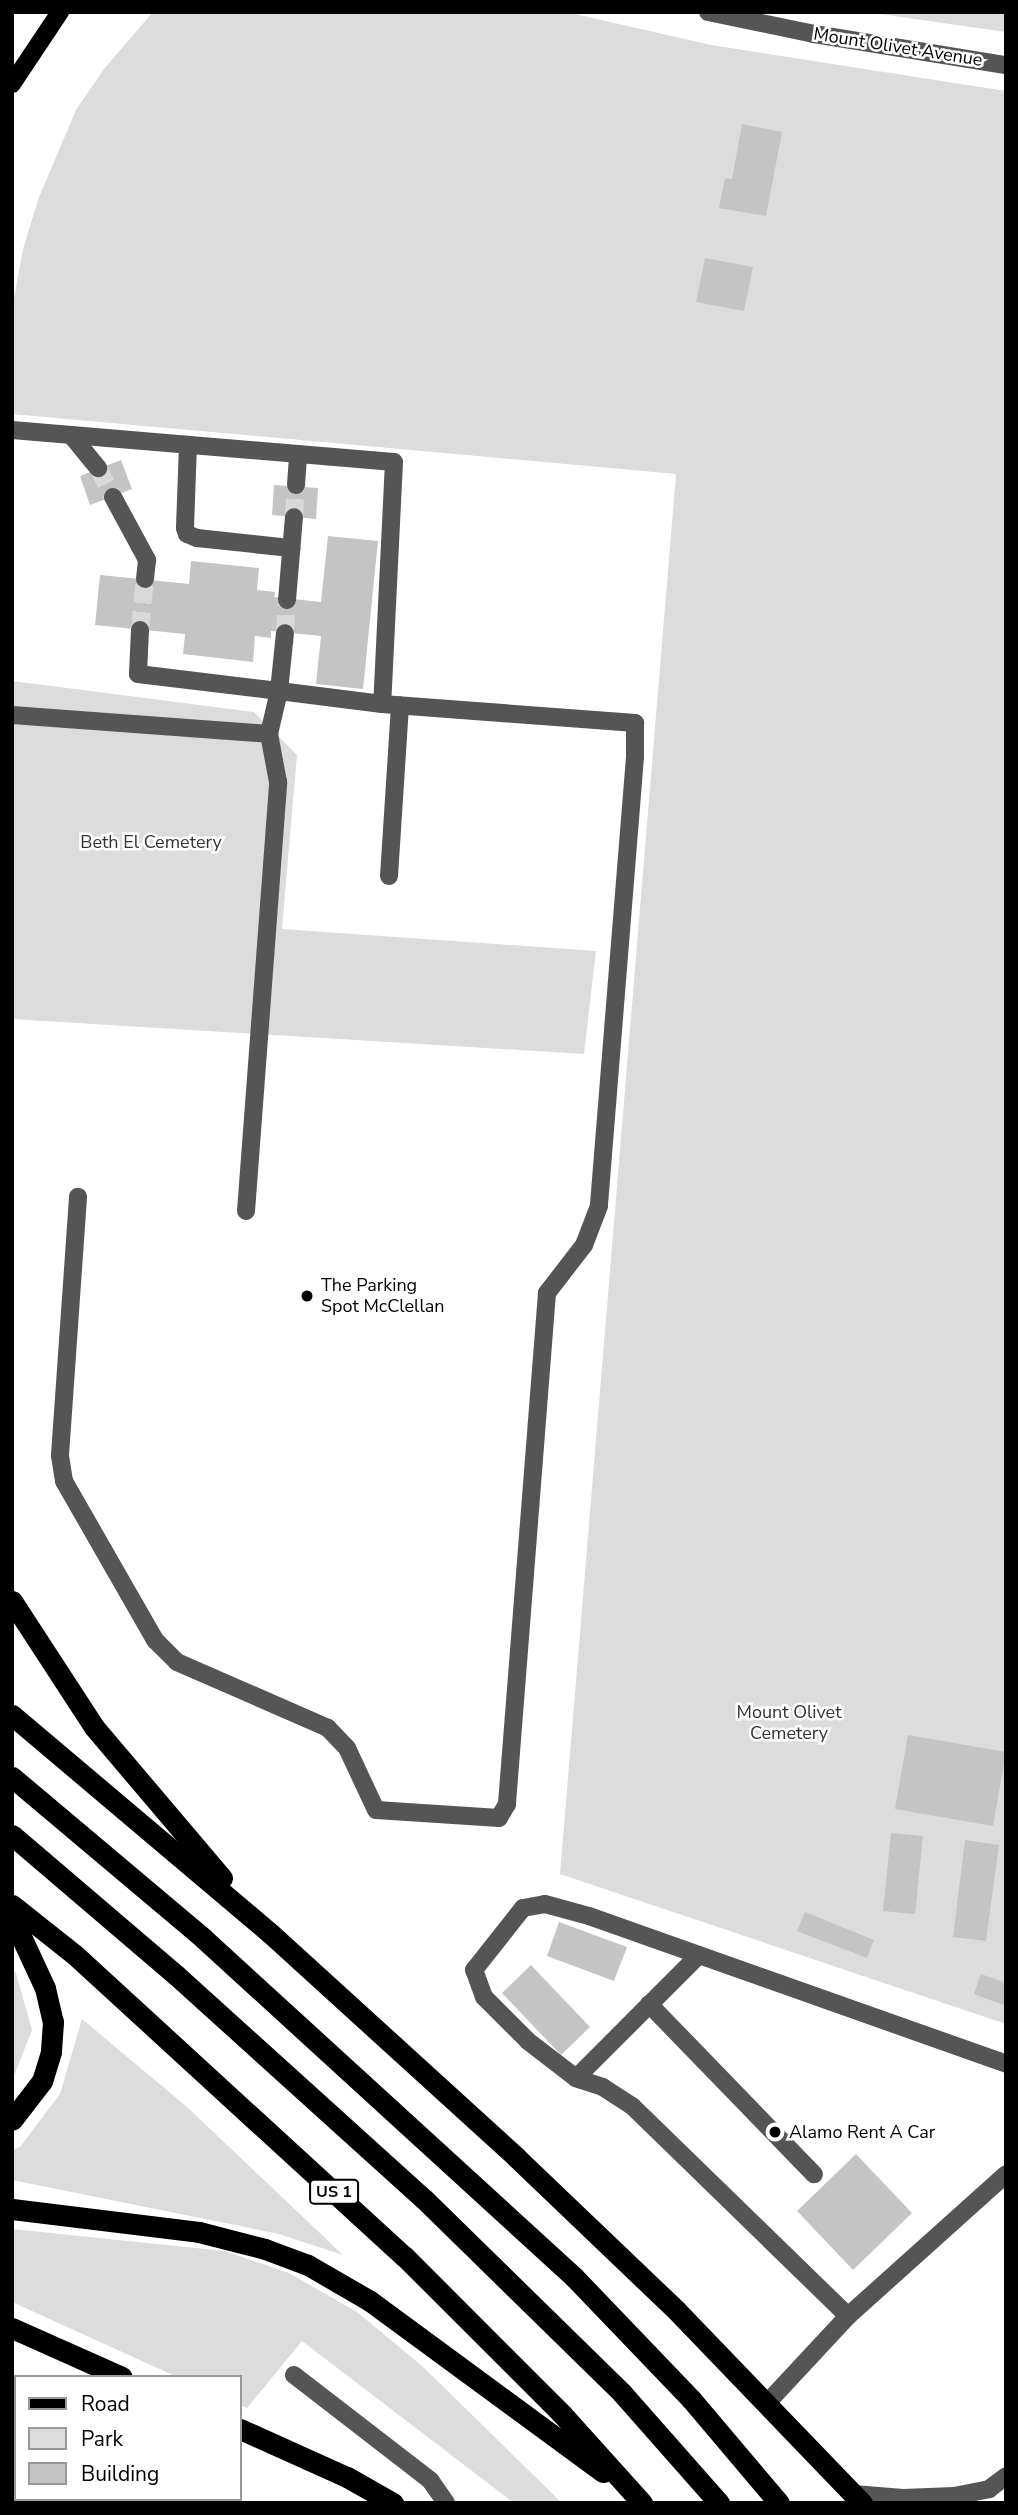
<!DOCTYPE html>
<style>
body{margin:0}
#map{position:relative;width:1018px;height:2515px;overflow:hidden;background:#fff;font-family:"Nunito Sans",sans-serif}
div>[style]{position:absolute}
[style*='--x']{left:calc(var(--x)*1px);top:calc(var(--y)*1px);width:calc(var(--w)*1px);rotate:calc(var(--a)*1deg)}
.green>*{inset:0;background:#dcdcdc}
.building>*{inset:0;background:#c4c4c4}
.minor-tunnel>*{height:18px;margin-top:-9px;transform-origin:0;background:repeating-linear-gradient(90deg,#d9d9d9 0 18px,transparent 0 27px)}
.minor>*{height:18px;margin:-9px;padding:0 9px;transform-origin:9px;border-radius:9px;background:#555}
.major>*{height:18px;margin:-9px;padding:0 9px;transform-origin:9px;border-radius:9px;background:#000}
.highway>*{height:21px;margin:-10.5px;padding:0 10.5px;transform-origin:10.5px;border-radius:10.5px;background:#000}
.dots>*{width:19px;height:19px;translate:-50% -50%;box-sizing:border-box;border:4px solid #fff;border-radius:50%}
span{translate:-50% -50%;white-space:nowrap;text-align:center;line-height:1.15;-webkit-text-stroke:5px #fff;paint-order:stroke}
.shield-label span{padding:2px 5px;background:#fff;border:2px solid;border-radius:5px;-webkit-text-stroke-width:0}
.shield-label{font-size:16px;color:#000;font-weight:700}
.street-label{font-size:18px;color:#000}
.park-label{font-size:18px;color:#333}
.poi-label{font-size:18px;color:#000}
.left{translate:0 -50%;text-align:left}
.frame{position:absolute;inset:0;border:14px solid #000;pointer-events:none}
.legend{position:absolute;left:14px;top:2375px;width:228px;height:126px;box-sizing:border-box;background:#fff;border:2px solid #999;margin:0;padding:9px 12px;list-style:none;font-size:21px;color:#000}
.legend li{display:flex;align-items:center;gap:14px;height:35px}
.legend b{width:35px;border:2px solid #999}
</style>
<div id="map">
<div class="green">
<div style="clip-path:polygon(153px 12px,566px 12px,711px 45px,1006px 91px,1006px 2024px,560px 1874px,676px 474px,12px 414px,12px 309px,23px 249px,39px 197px,76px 110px,104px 69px)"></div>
<div style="clip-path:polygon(866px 12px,1006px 12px,1006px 32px)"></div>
<div style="clip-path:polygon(12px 681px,254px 712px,297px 755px,282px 929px,596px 951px,584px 1054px,12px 1019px)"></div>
<div style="clip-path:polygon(12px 1969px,16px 1973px,32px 2030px,12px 2081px)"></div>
<div style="clip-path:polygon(82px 2019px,187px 2107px,343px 2255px,279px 2234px,12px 2180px,12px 2150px,20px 2147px,60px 2094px)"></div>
<div style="clip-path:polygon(12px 2229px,225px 2251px,289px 2273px,357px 2312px,422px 2366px,562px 2503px,514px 2503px,302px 2341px,247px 2408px,240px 2405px,240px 2377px,177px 2377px,12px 2302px)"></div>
</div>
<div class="building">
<div style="clip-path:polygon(742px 124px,782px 132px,766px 216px,719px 208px,725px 178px,732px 179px)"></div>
<div style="clip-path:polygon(705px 258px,753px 267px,744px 311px,696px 302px)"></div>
<div style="clip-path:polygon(121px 460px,132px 489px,90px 505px,80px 476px)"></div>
<div style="clip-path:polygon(274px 485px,318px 488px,316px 519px,272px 515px)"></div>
<div style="clip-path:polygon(328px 536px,378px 541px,363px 689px,316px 684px,321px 636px,271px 631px,271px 638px,255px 636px,253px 662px,183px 654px,185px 634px,95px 625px,100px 575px,189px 584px,191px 561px,259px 568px,257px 590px,275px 592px,274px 597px,321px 602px)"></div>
<div style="clip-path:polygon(908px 1735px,1006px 1752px,993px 1826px,895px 1809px)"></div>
<div style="clip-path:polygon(891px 1833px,923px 1836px,915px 1914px,883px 1911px)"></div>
<div style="clip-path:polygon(965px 1840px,999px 1845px,986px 1941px,953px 1937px)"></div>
<div style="clip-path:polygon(805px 1912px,874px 1940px,867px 1958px,797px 1931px)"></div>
<div style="clip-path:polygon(559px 1922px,627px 1947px,614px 1981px,547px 1956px)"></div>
<div style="clip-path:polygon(531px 1965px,590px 2027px,561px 2055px,502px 1993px)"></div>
<div style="clip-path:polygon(981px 1974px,1006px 1983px,1006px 2006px,974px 1994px)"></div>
<div style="clip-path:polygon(856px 2154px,912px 2213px,853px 2270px,797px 2211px)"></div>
</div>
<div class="minor-tunnel">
<div style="--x:98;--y:468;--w:33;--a:63"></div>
<div style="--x:294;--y:517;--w:32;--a:-86"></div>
<div style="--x:140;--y:630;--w:51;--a:-84.4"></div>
<div style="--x:285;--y:633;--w:33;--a:-87"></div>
</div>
<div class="minor">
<div style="--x:708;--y:12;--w:108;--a:11.7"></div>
<div style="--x:814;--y:34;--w:194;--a:9.2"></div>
<div style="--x:12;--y:430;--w:383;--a:4.8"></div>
<div style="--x:394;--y:462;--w:242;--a:92.8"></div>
<div style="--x:382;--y:704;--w:254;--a:4.3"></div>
<div style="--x:635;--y:723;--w:34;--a:90"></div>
<div style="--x:635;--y:757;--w:450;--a:94.6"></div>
<div style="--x:599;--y:1206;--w:42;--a:111"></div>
<div style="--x:584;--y:1245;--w:61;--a:127.6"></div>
<div style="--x:547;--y:1293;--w:513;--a:94.48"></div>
<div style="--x:507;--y:1804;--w:16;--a:120"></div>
<div style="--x:499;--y:1818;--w:123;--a:-176.3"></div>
<div style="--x:376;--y:1810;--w:68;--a:-115.1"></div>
<div style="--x:347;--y:1748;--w:28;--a:-134"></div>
<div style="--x:328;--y:1728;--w:165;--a:-156.4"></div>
<div style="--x:177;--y:1662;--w:31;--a:-135"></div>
<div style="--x:155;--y:1640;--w:183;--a:-119.8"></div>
<div style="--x:64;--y:1481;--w:26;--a:-99"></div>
<div style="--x:60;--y:1455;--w:259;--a:-86"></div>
<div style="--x:71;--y:435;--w:43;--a:50.7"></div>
<div style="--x:188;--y:445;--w:83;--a:92.1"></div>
<div style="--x:185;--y:528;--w:6;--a:72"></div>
<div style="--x:187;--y:534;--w:11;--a:22"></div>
<div style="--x:197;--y:538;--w:95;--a:6.1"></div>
<div style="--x:296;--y:485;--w:31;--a:-86"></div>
<div style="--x:113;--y:497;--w:72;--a:61.6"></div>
<div style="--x:147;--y:560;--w:19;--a:96"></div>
<div style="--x:287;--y:600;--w:83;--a:-85.2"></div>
<div style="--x:140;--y:630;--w:44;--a:92.6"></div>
<div style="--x:138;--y:674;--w:142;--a:6.9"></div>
<div style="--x:279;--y:691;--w:58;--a:-84.1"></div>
<div style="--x:12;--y:715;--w:258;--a:4.2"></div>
<div style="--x:269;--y:734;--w:44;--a:-76.9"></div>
<div style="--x:279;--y:691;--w:104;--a:7.2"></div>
<div style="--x:389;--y:876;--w:171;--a:-86.3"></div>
<div style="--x:246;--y:1211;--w:430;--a:-85.7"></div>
<div style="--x:278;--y:782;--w:49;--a:-100.6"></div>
<div style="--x:649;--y:2004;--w:237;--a:45.9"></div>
<div style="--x:576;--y:2078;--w:174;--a:-45"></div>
<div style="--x:848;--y:2316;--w:301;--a:-135.8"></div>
<div style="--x:632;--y:2106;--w:35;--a:-147"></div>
<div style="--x:603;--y:2087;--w:28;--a:-162"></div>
<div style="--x:576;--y:2078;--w:61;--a:-142.4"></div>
<div style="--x:528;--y:2041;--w:62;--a:-135"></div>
<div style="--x:484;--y:1997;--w:29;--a:-110"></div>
<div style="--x:474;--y:1970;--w:79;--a:-51.7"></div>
<div style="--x:523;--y:1908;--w:22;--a:-10"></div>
<div style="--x:545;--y:1904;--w:46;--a:15.3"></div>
<div style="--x:589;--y:1916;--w:442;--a:19.5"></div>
<div style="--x:294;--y:2375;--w:172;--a:37.7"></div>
<div style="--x:430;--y:2480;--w:28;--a:55"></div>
<div style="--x:12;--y:2391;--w:4;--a:27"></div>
<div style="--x:767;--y:2403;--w:119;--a:-47"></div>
<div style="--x:848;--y:2316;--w:212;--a:-41.9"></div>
<div style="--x:854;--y:2494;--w:49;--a:4.7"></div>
<div style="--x:903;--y:2498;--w:51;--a:-2.2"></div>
<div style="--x:954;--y:2496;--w:36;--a:-11"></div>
<div style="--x:989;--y:2489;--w:21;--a:-37"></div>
<div style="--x:135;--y:2499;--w:6;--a:45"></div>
<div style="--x:179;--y:2499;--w:6;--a:39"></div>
</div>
<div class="major">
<div style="--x:12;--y:84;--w:87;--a:-56.3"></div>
</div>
<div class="highway">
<div style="--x:12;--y:1601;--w:150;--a:56.9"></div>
<div style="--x:94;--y:1727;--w:198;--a:49.7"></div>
<div style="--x:12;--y:1715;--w:338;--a:40.2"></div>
<div style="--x:270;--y:1933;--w:334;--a:42.3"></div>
<div style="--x:517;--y:2158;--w:221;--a:43.7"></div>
<div style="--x:677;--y:2311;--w:267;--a:46.1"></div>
<div style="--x:12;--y:1777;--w:250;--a:40.1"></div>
<div style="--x:203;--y:1938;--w:503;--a:42.42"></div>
<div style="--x:574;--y:2277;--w:169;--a:46.2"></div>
<div style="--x:691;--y:2399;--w:136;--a:49.8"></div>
<div style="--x:12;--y:1835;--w:216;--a:40.5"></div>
<div style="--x:176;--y:1975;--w:334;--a:42.1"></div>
<div style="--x:424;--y:2199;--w:277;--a:44.4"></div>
<div style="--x:622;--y:2393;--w:147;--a:48.6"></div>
<div style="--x:12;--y:1905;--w:80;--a:38.4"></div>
<div style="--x:75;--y:1955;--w:446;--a:42.5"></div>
<div style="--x:404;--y:2256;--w:223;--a:45"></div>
<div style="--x:562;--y:2414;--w:120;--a:48"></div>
<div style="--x:12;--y:1917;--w:78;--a:65.1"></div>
<div style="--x:45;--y:1988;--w:35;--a:77"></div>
<div style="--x:53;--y:2022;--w:30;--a:94"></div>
<div style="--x:51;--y:2052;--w:30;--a:107"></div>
<div style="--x:42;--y:2081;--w:49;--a:127.6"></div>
<div style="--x:12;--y:2209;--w:188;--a:7"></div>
<div style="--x:199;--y:2232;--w:68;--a:14.4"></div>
<div style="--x:265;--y:2249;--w:46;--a:20.4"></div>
<div style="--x:308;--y:2265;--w:72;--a:30.1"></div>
<div style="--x:370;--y:2301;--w:289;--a:36.3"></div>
<div style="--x:12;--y:2328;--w:120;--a:24"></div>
<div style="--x:240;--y:2429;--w:117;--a:24.2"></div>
<div style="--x:347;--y:2477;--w:53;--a:29.5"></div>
</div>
<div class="dots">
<div style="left:307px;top:1296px;background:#000"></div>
<div style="left:775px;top:2132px;background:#000"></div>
</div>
<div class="shield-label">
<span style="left:334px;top:2192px">US 1</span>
</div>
<div class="street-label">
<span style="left:898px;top:47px;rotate:9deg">Mount Olivet Avenue</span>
</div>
<div class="park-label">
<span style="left:151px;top:842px">Beth El Cemetery</span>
<span style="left:789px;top:1723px">Mount Olivet<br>Cemetery</span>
</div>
<div class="poi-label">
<span class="left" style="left:321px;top:1296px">The Parking<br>Spot McClellan</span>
<span class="left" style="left:789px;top:2132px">Alamo Rent A Car</span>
</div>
<div class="frame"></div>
<ul class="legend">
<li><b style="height:9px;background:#000"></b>Road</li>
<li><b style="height:19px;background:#dcdcdc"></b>Park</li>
<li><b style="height:19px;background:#c4c4c4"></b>Building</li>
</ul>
</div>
